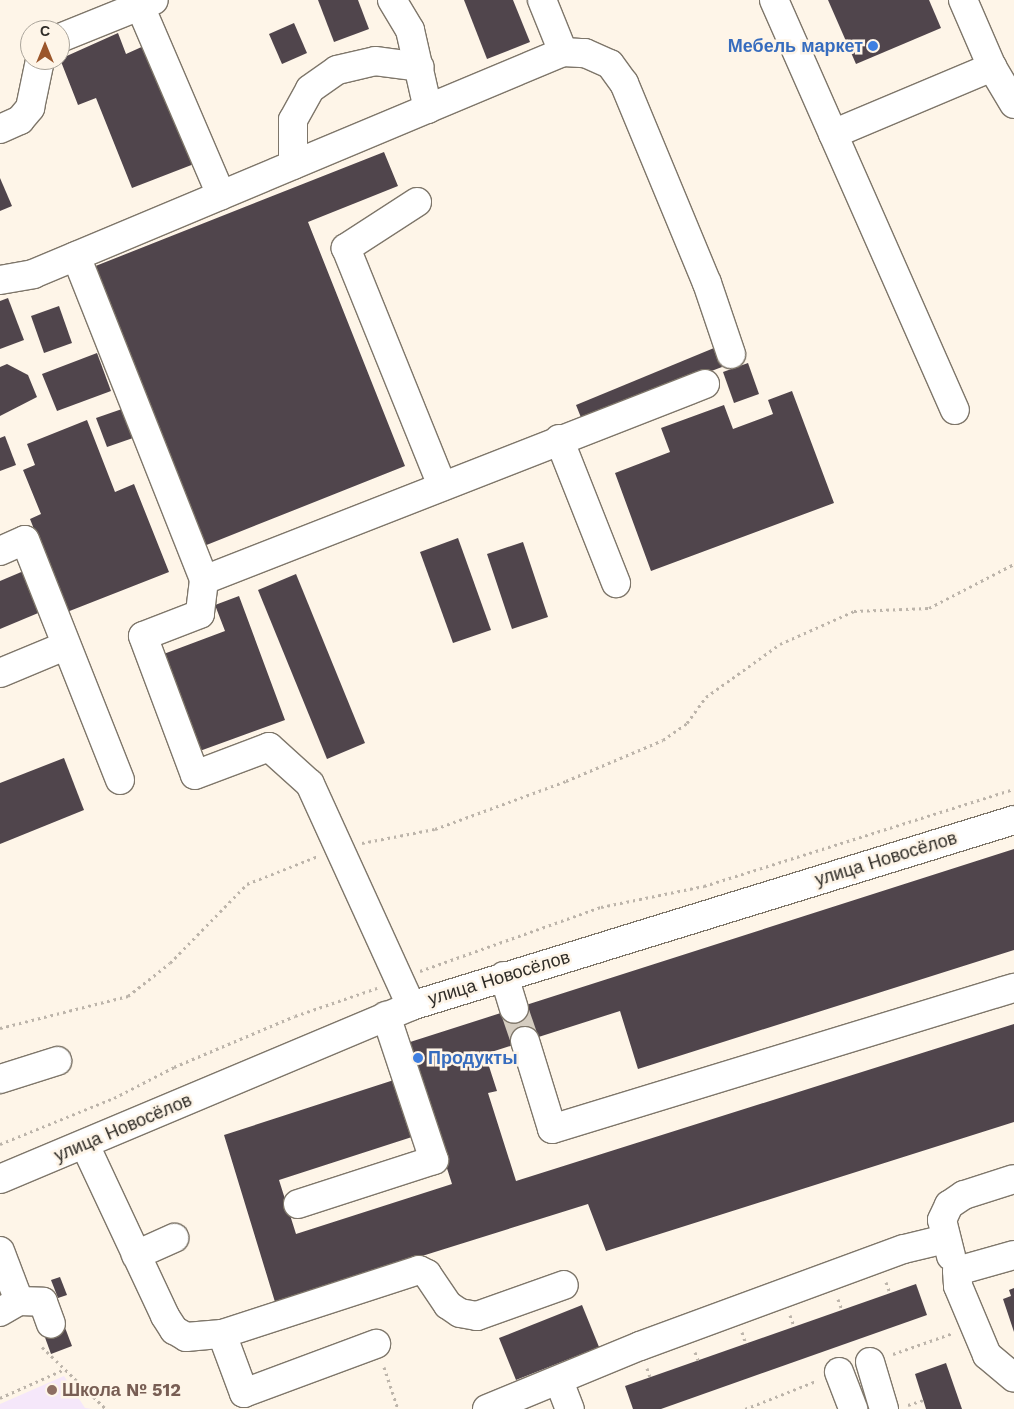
<!DOCTYPE html>
<meta charset="utf-8">
<style>
body{margin:0}
#map{position:relative;width:1014px;height:1409px;overflow:hidden;background:#fef5e8;font-family:"Work Sans",sans-serif}
div>[style]{position:absolute}
[style*='--x']{left:calc(var(--x)*1px);top:calc(var(--y)*1px);width:calc(var(--w)*1px);rotate:calc(var(--a)*1deg)}
.education>*{inset:0;background:#f5e7fa}
.building>*{inset:0;background:#50454c}
.minor-tunnel>*{height:28px;margin-top:-14px;transform-origin:0;background:repeating-linear-gradient(90deg,#d5cdc1 0 28px,transparent 0 42px)}
.path>*{height:3px;margin-top:-1.5px;transform-origin:0;background:repeating-linear-gradient(90deg,#bcb4aa 0 2.5px,transparent 0 6.5px)}
.roads{filter:drop-shadow(1px 0 #7e766a) drop-shadow(-1px 0 #7e766a) drop-shadow(0 1px #7e766a) drop-shadow(0 -1px #7e766a)}
.minor>*{height:28px;margin:-14px;padding:0 14px;transform-origin:14px;border-radius:14px;background:#fff}
.dots>*{width:14px;height:14px;translate:-50% -50%;box-sizing:border-box;border:2px solid #fef5e8;border-radius:50%}
span{translate:-50% -50%;white-space:nowrap;text-align:center;line-height:1.15;-webkit-text-stroke:5px #fef5e8;paint-order:stroke}
.shop-label{font-size:18px;color:#366cbe;font-weight:700}
.right{translate:-100% -50%;text-align:right}
.left{translate:0 -50%;text-align:left}
.street-label{font-size:18px;color:#2f2c27}
.education-label{font-size:18px;color:#785e54;font-weight:700}
.north{position:absolute;left:20px;top:20px;width:50px;height:50px;box-sizing:border-box;background:#fef5e8;border:1px solid #aba59b;border-radius:50%;rotate:0deg;font-size:14px;font-weight:700;line-height:20px;text-align:center;color:#2f2c27}
.north::after{content:'';display:block;margin:auto;width:18px;height:22px;background:#9b562b;clip-path:polygon(50% 0,100% 100%,50% 72%,0 100%)}
</style>
<div id="map">
<div class="education">
<div style="clip-path:polygon(64px 1376px,85px 1408px,92px 1409px,0 1409px,0 1404px)"></div>
</div>
<div class="building">
<div style="clip-path:polygon(318px 0,358px 0,369px 29px,334px 42px)"></div>
<div style="clip-path:polygon(464px 0,513px 0,530px 42px,487px 59px)"></div>
<div style="clip-path:polygon(828px 0,929px 0,941px 28px,856px 64px)"></div>
<div style="clip-path:polygon(294px 23px,307px 53px,282px 64px,269px 34px)"></div>
<div style="clip-path:polygon(118px 33px,126px 54px,146px 45px,194px 164px,132px 188px,96px 98px,78px 105px,60px 59px)"></div>
<div style="clip-path:polygon(384px 152px,398px 186px,308px 222px,405px 466px,204px 546px,93px 267px)"></div>
<div style="clip-path:polygon(0 178px,12px 206px,0 211px)"></div>
<div style="clip-path:polygon(8px 298px,24px 340px,0 349px,0 301px)"></div>
<div style="clip-path:polygon(59px 306px,72px 343px,44px 353px,31px 316px)"></div>
<div style="clip-path:polygon(714px 348px,722px 367px,582px 420px,576px 405px)"></div>
<div style="clip-path:polygon(97px 353px,111px 391px,57px 411px,42px 374px)"></div>
<div style="clip-path:polygon(748px 363px,759px 394px,734px 403px,723px 372px)"></div>
<div style="clip-path:polygon(7px 364px,28px 375px,37px 397px,0 416px,0 367px)"></div>
<div style="clip-path:polygon(792px 391px,834px 503px,651px 571px,615px 473px,670px 452px,661px 428px,724px 405px,733px 429px,773px 414px,768px 400px)"></div>
<div style="clip-path:polygon(122px 409px,133px 438px,107px 447px,96px 418px)"></div>
<div style="clip-path:polygon(87px 420px,115px 492px,134px 484px,169px 572px,67px 612px,30px 519px,41px 514px,23px 470px,35px 465px,27px 444px)"></div>
<div style="clip-path:polygon(5px 436px,16px 465px,0 471px,0 438px)"></div>
<div style="clip-path:polygon(458px 538px,491px 630px,453px 643px,420px 552px)"></div>
<div style="clip-path:polygon(523px 542px,548px 617px,512px 629px,487px 554px)"></div>
<div style="clip-path:polygon(26px 570px,43px 611px,0 629px,0 581px)"></div>
<div style="clip-path:polygon(296px 574px,365px 743px,327px 759px,258px 590px)"></div>
<div style="clip-path:polygon(239px 596px,285px 720px,197px 752px,161px 655px,225px 631px,215px 605px)"></div>
<div style="clip-path:polygon(64px 758px,84px 810px,0 844px,0 783px)"></div>
<div style="clip-path:polygon(1014px 849px,1014px 950px,638px 1069px,620px 1011px,485px 1054px,497px 1091px,488px 1093px,516px 1181px,1014px 1024px,1014px 1122px,606px 1251px,588px 1204px,275px 1302px,224px 1135px,397px 1079px,415px 1136px,279px 1180px,296px 1234px,452px 1184px,407px 1043px)"></div>
<div style="clip-path:polygon(60px 1277px,67px 1295px,58px 1298px,51px 1280px)"></div>
<div style="clip-path:polygon(916px 1284px,927px 1315px,661px 1409px,633px 1409px,625px 1386px)"></div>
<div style="clip-path:polygon(1014px 1288px,1014px 1332px,1003px 1299px,1011px 1296px,1009px 1290px)"></div>
<div style="clip-path:polygon(582px 1305px,599px 1347px,516px 1380px,499px 1338px)"></div>
<div style="clip-path:polygon(64px 1325px,72px 1346px,51px 1354px,43px 1332px)"></div>
<div style="clip-path:polygon(946px 1363px,962px 1409px,926px 1409px,915px 1374px)"></div>
</div>
<div class="minor-tunnel">
<div style="--x:514;--y:1009;--w:34;--a:71"></div>
</div>
<div class="path">
<div style="--x:362;--y:843;--w:74;--a:-10.9"></div>
<div style="--x:435;--y:829;--w:140;--a:-20.1"></div>
<div style="--x:566;--y:781;--w:105;--a:-22.9"></div>
<div style="--x:663;--y:740;--w:29;--a:-35"></div>
<div style="--x:687;--y:723;--w:32;--a:-54"></div>
<div style="--x:706;--y:697;--w:91;--a:-35.6"></div>
<div style="--x:780;--y:644;--w:81;--a:-24"></div>
<div style="--x:854;--y:611;--w:75;--a:-2.3"></div>
<div style="--x:929;--y:608;--w:96;--a:-27.4"></div>
<div style="--x:420;--y:971;--w:192;--a:-19.5"></div>
<div style="--x:601;--y:907;--w:105;--a:-11.5"></div>
<div style="--x:704;--y:886;--w:325;--a:-17.4"></div>
<div style="--x:0;--y:1028;--w:132;--a:-14"></div>
<div style="--x:128;--y:996;--w:53;--a:-38.2"></div>
<div style="--x:170;--y:963;--w:110;--a:-45.7"></div>
<div style="--x:247;--y:884;--w:76;--a:-21.5"></div>
<div style="--x:0;--y:1144;--w:123;--a:-22"></div>
<div style="--x:114;--y:1098;--w:68;--a:-27.3"></div>
<div style="--x:174;--y:1067;--w:131;--a:-22.9"></div>
<div style="--x:295;--y:1016;--w:87;--a:-18.9"></div>
<div style="--x:886;--y:1282;--w:12;--a:70"></div>
<div style="--x:838;--y:1299;--w:12;--a:70"></div>
<div style="--x:790;--y:1315;--w:12;--a:70"></div>
<div style="--x:742;--y:1332;--w:13;--a:72"></div>
<div style="--x:42;--y:1347;--w:89;--a:44.1"></div>
<div style="--x:695;--y:1352;--w:9;--a:69"></div>
<div style="--x:893;--y:1354;--w:64;--a:-19.3"></div>
<div style="--x:384;--y:1367;--w:44;--a:71.6"></div>
<div style="--x:647;--y:1368;--w:9;--a:72"></div>
<div style="--x:0;--y:1398;--w:69;--a:-24"></div>
<div style="--x:908;--y:1405;--w:16;--a:-18"></div>
<div style="--x:745;--y:1409;--w:76;--a:-21.5"></div>
</div>
<div class="roads">
<div class="minor">
<div style="--x:392;--y:0;--w:35;--a:59"></div>
<div style="--x:410;--y:30;--w:81;--a:77.2"></div>
<div style="--x:542;--y:0;--w:56;--a:68"></div>
<div style="--x:774;--y:0;--w:448;--a:66.2"></div>
<div style="--x:963;--y:0;--w:73;--a:66.6"></div>
<div style="--x:992;--y:67;--w:43;--a:59.3"></div>
<div style="--x:140;--y:6;--w:206;--a:66.8"></div>
<div style="--x:60;--y:38;--w:101;--a:-22"></div>
<div style="--x:0;--y:129;--w:22;--a:-24"></div>
<div style="--x:20;--y:120;--w:16;--a:-50"></div>
<div style="--x:30;--y:108;--w:49;--a:-78.2"></div>
<div style="--x:833;--y:134;--w:173;--a:-22.8"></div>
<div style="--x:293;--y:165;--w:45;--a:-90"></div>
<div style="--x:293;--y:120;--w:35;--a:-61"></div>
<div style="--x:310;--y:89;--w:33;--a:-35"></div>
<div style="--x:337;--y:70;--w:39;--a:-13"></div>
<div style="--x:375;--y:61;--w:45;--a:7.6"></div>
<div style="--x:417;--y:202;--w:85;--a:147.1"></div>
<div style="--x:346;--y:248;--w:257;--a:68"></div>
<div style="--x:76;--y:256;--w:348;--a:68.4"></div>
<div style="--x:204;--y:580;--w:538;--a:-21.37"></div>
<div style="--x:0;--y:280;--w:34;--a:-10"></div>
<div style="--x:33;--y:274;--w:575;--a:-22.73"></div>
<div style="--x:563;--y:52;--w:22;--a:3"></div>
<div style="--x:585;--y:53;--w:27;--a:24"></div>
<div style="--x:610;--y:64;--w:24;--a:54"></div>
<div style="--x:624;--y:83;--w:217;--a:67.5"></div>
<div style="--x:707;--y:283;--w:75;--a:71.3"></div>
<div style="--x:559;--y:439;--w:155;--a:68.4"></div>
<div style="--x:0;--y:551;--w:27;--a:-24"></div>
<div style="--x:25;--y:540;--w:258;--a:68.4"></div>
<div style="--x:204;--y:580;--w:34;--a:97"></div>
<div style="--x:200;--y:614;--w:61;--a:158.9"></div>
<div style="--x:143;--y:636;--w:148;--a:69.5"></div>
<div style="--x:195;--y:775;--w:79;--a:-20.7"></div>
<div style="--x:269;--y:747;--w:55;--a:42.1"></div>
<div style="--x:310;--y:784;--w:244;--a:65.5"></div>
<div style="--x:0;--y:673;--w:70;--a:-22.6"></div>
<div style="--x:504;--y:976;--w:34;--a:73"></div>
<div style="--x:525;--y:1041;--w:92;--a:72.9"></div>
<div style="--x:552;--y:1129;--w:483;--a:-17"></div>
<div style="--x:0;--y:1079;--w:60;--a:-17.5"></div>
<div style="--x:85;--y:1145;--w:189;--a:64.9"></div>
<div style="--x:165;--y:1316;--w:17;--a:57"></div>
<div style="--x:174;--y:1330;--w:14;--a:30"></div>
<div style="--x:186;--y:1337;--w:36;--a:-5"></div>
<div style="--x:222;--y:1334;--w:207;--a:-18"></div>
<div style="--x:419;--y:1270;--w:9;--a:27"></div>
<div style="--x:427;--y:1274;--w:37;--a:56"></div>
<div style="--x:448;--y:1305;--w:14;--a:34"></div>
<div style="--x:460;--y:1313;--w:17;--a:10"></div>
<div style="--x:477;--y:1316;--w:92;--a:-19.6"></div>
<div style="--x:0;--y:1179;--w:446;--a:-22.8"></div>
<div style="--x:411;--y:1006;--w:631;--a:-17.14"></div>
<div style="--x:298;--y:1204;--w:143;--a:-17.9"></div>
<div style="--x:434;--y:1160;--w:152;--a:-108.4"></div>
<div style="--x:0;--y:1251;--w:53;--a:69.2"></div>
<div style="--x:19;--y:1301;--w:22;--a:150"></div>
<div style="--x:136;--y:1255;--w:42;--a:-24.1"></div>
<div style="--x:1014;--y:1255;--w:59;--a:164.3"></div>
<div style="--x:957;--y:1271;--w:15;--a:86"></div>
<div style="--x:958;--y:1286;--w:75;--a:67.2"></div>
<div style="--x:987;--y:1355;--w:35;--a:40"></div>
<div style="--x:951;--y:1256;--w:37;--a:-104"></div>
<div style="--x:942;--y:1220;--w:17;--a:-65"></div>
<div style="--x:949;--y:1205;--w:18;--a:-34"></div>
<div style="--x:964;--y:1195;--w:52;--a:-17.7"></div>
<div style="--x:19;--y:1301;--w:24;--a:2"></div>
<div style="--x:43;--y:1302;--w:23;--a:70"></div>
<div style="--x:222;--y:1334;--w:63;--a:69.6"></div>
<div style="--x:244;--y:1393;--w:141;--a:-20.4"></div>
<div style="--x:870;--y:1362;--w:49;--a:73.4"></div>
<div style="--x:839;--y:1372;--w:40;--a:69"></div>
<div style="--x:559;--y:1381;--w:30;--a:69"></div>
<div style="--x:487;--y:1409;--w:165;--a:-22.4"></div>
<div style="--x:640;--y:1346;--w:281;--a:-20.2"></div>
<div style="--x:904;--y:1249;--w:42;--a:-13.7"></div>
</div>
</div>
<div class="dots">
<div style="left:873px;top:46px;background:#3f7fe0"></div>
<div style="left:418px;top:1058px;background:#3f7fe0"></div>
<div style="left:52px;top:1390px;background:#8d6e63"></div>
</div>
<div class="shop-label">
<span class="right" style="left:863px;top:46px">Мебель маркет</span>
<span class="left" style="left:428px;top:1058px">Продукты</span>
</div>
<div class="street-label">
<span style="left:886px;top:859px;rotate:-17deg">улица Новосёлов</span>
<span style="left:499px;top:978px;rotate:-17deg">улица Новосёлов</span>
<span style="left:123px;top:1128px;rotate:-23deg">улица Новосёлов</span>
</div>
<div class="education-label">
<span class="left" style="left:62px;top:1390px">Школа № 512</span>
</div>
<div class="north">С</div>
</div>
